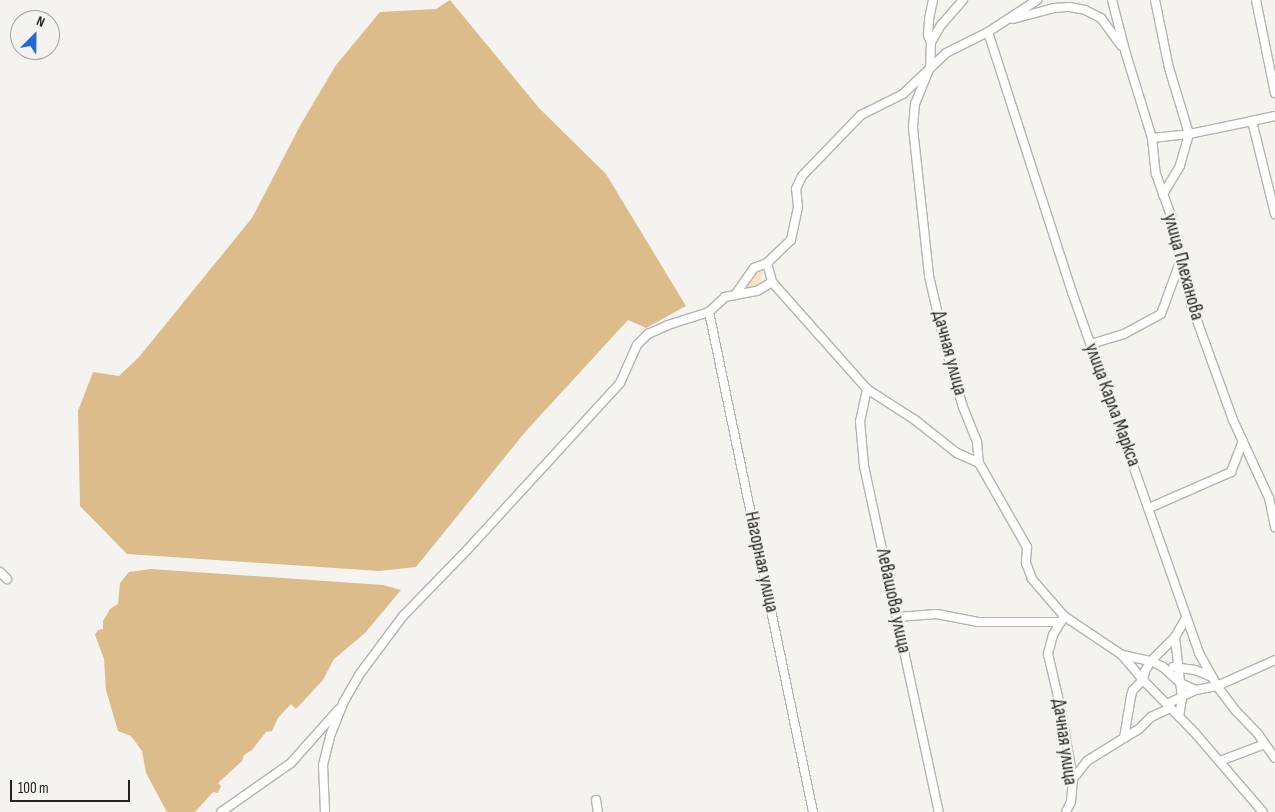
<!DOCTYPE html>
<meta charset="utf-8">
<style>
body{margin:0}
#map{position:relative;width:1275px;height:812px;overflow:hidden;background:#f5f3ef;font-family:"Sofia Sans Condensed",sans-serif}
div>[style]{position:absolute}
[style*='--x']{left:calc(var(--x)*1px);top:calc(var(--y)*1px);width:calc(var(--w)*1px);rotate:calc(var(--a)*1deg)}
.green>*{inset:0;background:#f9e2be}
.forest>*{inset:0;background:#dcbc8a}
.roads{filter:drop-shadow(1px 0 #b5b3b0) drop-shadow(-1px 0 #b5b3b0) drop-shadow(0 1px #b5b3b0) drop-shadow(0 -1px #b5b3b0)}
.street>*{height:8px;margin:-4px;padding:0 4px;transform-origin:4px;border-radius:4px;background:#fff}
span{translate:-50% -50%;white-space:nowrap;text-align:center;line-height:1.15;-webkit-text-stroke:5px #f5f3ef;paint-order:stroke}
.street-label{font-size:19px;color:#242322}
.north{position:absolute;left:10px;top:10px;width:50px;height:50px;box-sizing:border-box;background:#f5f3ef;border:1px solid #a1a09d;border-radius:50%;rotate:23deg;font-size:14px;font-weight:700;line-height:20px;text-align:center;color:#242322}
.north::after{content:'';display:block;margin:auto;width:18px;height:22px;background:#2369d5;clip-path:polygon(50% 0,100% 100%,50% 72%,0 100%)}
.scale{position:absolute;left:10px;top:780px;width:120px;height:22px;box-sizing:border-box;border:2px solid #242322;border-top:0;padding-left:6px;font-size:15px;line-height:18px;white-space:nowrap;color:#242322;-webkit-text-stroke:4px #f5f3ef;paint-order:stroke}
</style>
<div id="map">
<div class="green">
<div style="clip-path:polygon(764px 267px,760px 281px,756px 286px,740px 289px,754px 271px)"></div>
</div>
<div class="forest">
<div style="clip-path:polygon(450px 0,539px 108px,606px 174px,686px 306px,646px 328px,628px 320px,526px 431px,416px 567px,379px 571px,127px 554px,80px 506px,78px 411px,93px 372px,119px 376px,139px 357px,252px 218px,301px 124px,336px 65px,380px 12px,436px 9px)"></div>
<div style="clip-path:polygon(151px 569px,383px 585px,401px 590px,365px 633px,334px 659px,323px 680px,296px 709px,291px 704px,278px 718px,272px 731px,266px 732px,252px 750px,244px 755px,242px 761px,218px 783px,221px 786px,218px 793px,213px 792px,195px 812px,167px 812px,146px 773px,142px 751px,131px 736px,118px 731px,106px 690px,104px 659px,95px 635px,98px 630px,103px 629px,103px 621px,110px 609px,118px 604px,120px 583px,129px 572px)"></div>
</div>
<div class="roads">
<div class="street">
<div style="--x:963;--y:0;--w:33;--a:131"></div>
<div style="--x:941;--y:25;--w:20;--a:120"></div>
<div style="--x:931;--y:42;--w:25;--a:92"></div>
<div style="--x:930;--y:67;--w:40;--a:112"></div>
<div style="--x:915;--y:104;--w:24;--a:95"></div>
<div style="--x:913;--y:128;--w:149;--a:83.8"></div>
<div style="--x:929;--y:276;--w:75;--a:76.9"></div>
<div style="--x:946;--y:349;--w:60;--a:73.7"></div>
<div style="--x:963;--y:407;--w:38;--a:68"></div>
<div style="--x:977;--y:442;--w:21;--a:85"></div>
<div style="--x:979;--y:463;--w:97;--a:60.3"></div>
<div style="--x:1027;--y:547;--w:16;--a:94"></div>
<div style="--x:1026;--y:563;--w:17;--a:69"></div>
<div style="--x:1032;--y:579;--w:49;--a:49.1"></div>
<div style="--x:1064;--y:616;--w:22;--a:120"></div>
<div style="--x:1053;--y:635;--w:20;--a:105"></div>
<div style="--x:1048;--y:654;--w:52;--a:76.8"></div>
<div style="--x:1060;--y:705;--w:75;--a:80"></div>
<div style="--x:1073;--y:779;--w:23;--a:95"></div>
<div style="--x:1071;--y:802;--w:11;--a:117"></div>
<div style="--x:1112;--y:0;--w:56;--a:75.5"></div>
<div style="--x:1126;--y:54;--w:88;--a:72.8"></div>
<div style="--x:1152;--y:138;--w:36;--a:84"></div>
<div style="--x:1156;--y:174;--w:45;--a:70.3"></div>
<div style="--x:1171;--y:216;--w:90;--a:77.2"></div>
<div style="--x:1191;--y:304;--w:123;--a:70.1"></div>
<div style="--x:1233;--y:420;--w:86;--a:65.2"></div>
<div style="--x:1269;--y:498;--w:30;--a:78"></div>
<div style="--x:1155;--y:0;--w:69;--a:78.4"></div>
<div style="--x:1169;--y:68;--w:69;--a:73.1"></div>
<div style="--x:1189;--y:134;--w:33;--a:106"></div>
<div style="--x:1180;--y:166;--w:33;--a:121"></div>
<div style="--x:1256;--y:0;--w:95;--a:78.5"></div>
<div style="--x:1013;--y:19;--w:42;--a:-15"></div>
<div style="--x:1054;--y:8;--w:16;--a:-4"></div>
<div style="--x:1070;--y:7;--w:15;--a:11"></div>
<div style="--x:1085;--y:10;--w:18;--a:27"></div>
<div style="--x:1101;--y:18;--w:34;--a:54"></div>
<div style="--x:988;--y:32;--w:273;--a:72.1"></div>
<div style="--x:1072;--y:292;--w:383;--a:70.6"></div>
<div style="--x:1199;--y:653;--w:38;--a:61"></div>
<div style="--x:1217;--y:686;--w:31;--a:53"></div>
<div style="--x:1236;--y:711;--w:32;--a:46"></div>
<div style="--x:1258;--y:734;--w:29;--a:55"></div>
<div style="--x:931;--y:42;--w:8;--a:-113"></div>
<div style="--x:928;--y:35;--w:16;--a:-86"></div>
<div style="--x:929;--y:19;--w:19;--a:-78"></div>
<div style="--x:1275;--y:116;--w:24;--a:168"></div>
<div style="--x:1252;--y:121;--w:96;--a:76.1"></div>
<div style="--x:1152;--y:138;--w:37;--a:-6"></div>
<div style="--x:1189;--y:134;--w:64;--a:-11.7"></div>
<div style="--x:767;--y:263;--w:20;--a:75"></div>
<div style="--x:772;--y:282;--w:143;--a:48.4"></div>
<div style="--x:867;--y:389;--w:57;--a:32.9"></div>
<div style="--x:915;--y:420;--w:53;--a:38.2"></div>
<div style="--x:957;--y:453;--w:24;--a:24"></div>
<div style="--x:735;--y:295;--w:33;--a:-55"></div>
<div style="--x:754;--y:268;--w:14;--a:-21"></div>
<div style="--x:767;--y:263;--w:33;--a:-44"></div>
<div style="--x:791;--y:240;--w:34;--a:-78"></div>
<div style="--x:798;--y:207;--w:18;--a:-96"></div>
<div style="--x:796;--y:189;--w:14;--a:-65"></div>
<div style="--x:802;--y:176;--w:85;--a:-46"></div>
<div style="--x:861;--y:115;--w:47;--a:-26.6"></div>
<div style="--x:903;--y:94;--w:59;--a:-43.6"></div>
<div style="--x:946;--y:53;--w:47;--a:-26.6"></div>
<div style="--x:988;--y:32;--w:59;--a:-33.1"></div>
<div style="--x:709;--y:312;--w:511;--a:78.25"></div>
<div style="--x:1091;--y:344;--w:34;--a:-17"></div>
<div style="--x:1124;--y:334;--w:42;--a:-28.4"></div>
<div style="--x:1161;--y:314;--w:55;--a:-69.9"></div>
<div style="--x:867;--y:389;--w:33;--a:102"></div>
<div style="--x:860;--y:421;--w:45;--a:84.9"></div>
<div style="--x:864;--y:466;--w:354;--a:77.8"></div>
<div style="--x:1149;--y:508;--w:90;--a:-23.7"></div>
<div style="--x:1231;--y:472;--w:33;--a:-69"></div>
<div style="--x:0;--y:572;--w:10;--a:45"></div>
<div style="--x:1064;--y:616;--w:70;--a:33.9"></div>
<div style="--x:1122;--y:655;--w:30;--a:12"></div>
<div style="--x:1151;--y:661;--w:13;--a:27"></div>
<div style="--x:1163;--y:667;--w:23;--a:43"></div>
<div style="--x:1180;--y:683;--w:17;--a:24"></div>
<div style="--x:1196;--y:690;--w:21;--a:-11"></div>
<div style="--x:1217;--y:686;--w:64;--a:-24.1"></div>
<div style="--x:897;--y:617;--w:40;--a:-4.3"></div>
<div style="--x:937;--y:614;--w:42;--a:11"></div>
<div style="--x:978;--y:622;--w:83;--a:0"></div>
<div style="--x:1175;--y:637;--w:61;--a:83.5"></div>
<div style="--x:1182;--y:698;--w:18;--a:99"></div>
<div style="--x:1122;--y:655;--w:33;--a:50"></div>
<div style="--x:1173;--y:667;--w:22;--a:8"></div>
<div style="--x:1195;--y:670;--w:18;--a:22"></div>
<div style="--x:1143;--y:680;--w:9;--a:-77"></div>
<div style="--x:1145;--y:671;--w:12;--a:-59"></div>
<div style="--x:1151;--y:661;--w:34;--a:-45"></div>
<div style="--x:1175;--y:637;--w:22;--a:-60"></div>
<div style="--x:1167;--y:704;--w:32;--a:-26"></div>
<div style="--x:1124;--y:738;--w:17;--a:-31"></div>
<div style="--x:1139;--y:729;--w:17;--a:-45"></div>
<div style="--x:1151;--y:717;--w:21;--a:-25"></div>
<div style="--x:1220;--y:761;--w:48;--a:-20.7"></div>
<div style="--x:1073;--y:779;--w:23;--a:-52"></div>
<div style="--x:1087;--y:761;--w:44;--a:-31.9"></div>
<div style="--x:1124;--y:738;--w:43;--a:-80.5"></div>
<div style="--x:1131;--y:696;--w:6;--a:-72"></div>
<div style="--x:1133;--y:690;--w:14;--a:-45"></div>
<div style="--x:1143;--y:680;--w:74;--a:45.5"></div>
<div style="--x:1195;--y:733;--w:104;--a:49.3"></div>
<div style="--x:596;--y:800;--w:12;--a:81"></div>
<div style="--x:221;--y:812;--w:85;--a:-35"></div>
<div style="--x:291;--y:763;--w:72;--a:-48.4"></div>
<div style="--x:325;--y:812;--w:47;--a:-92.4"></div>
<div style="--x:323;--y:765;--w:30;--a:-76"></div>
<div style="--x:330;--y:736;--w:35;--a:-68"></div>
<div style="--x:343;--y:703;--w:32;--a:-60"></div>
<div style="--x:359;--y:675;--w:74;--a:-53.3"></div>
<div style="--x:403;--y:616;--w:93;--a:-45.9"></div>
<div style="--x:468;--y:549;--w:225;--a:-47.5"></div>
<div style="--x:620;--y:383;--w:42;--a:-65.9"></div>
<div style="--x:637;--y:345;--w:16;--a:-45"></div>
<div style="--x:648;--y:334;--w:22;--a:-24"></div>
<div style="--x:668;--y:325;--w:43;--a:-17.6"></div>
<div style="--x:709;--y:312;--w:22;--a:-43"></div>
<div style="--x:725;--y:297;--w:33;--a:-11"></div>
<div style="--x:757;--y:291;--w:17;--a:-31"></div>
</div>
</div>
<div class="street-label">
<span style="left:1183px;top:267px;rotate:75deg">улица Плеханова</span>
<span style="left:949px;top:353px;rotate:75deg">Дачная улица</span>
<span style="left:1112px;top:405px;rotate:70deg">улица Карла Маркса</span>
<span style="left:761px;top:562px;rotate:78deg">Нагорная улица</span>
<span style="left:893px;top:601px;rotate:78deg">Левашова улица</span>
<span style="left:1064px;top:742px;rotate:82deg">Дачная улица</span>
</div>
<div class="north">N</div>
<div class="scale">100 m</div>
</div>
